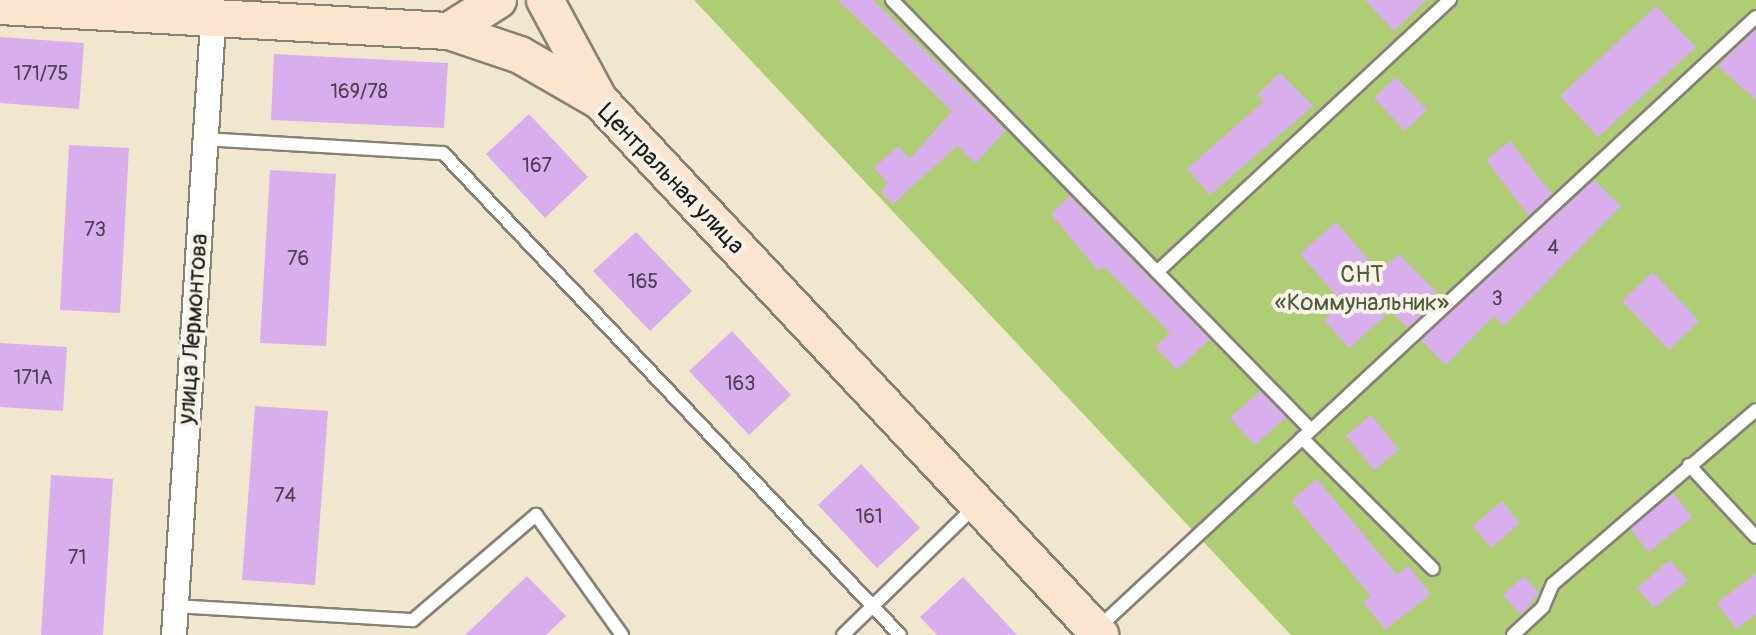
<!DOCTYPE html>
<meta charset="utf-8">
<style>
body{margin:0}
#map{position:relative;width:1756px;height:635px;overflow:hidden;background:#f1e7ce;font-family:Pangolin,sans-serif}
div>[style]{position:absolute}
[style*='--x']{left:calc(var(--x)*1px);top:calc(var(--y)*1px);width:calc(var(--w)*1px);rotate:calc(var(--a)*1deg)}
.green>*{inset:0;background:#afcd74}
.building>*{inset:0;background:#d9aeed}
.roads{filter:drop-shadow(2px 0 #868275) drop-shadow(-2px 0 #868275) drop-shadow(0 2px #868275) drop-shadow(0 -2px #868275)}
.lane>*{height:12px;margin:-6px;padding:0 6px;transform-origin:6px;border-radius:6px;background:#fff}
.street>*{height:24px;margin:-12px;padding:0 12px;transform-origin:12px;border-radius:12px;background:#fff}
.secondary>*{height:36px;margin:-18px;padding:0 18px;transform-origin:18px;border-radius:18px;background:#fbe5cf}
span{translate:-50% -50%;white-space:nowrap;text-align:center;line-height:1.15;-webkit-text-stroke:8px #f7f3e8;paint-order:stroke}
.number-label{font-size:20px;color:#4b4050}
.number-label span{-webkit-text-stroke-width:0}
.street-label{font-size:24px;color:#1c1c1c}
.park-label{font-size:24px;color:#4f5a3b}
</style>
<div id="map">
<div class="green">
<div style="clip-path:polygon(694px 0,1756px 0,1756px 635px,1291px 635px)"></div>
</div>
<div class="building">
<div style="clip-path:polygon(838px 0,873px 0,1006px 130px,976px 163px,957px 146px,893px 204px,881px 192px,888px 183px,874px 168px,898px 146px,910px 159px,952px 111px)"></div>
<div style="clip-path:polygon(1365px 0,1426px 0,1394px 31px)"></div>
<div style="clip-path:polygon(1656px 6px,1696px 47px,1598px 137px,1560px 96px)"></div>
<div style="clip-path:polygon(1756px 29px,1756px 100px,1718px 66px)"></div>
<div style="clip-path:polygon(0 37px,84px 43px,79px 109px,0 103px)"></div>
<div style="clip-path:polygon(274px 54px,448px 63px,444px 128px,271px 120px)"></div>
<div style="clip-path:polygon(1280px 73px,1313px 106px,1210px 195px,1187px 169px,1264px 101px,1257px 95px)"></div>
<div style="clip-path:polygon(1396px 77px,1427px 110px,1405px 131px,1374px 98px)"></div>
<div style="clip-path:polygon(529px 114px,588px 177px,545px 218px,486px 154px)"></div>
<div style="clip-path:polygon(1510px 141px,1552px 194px,1529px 216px,1486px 160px)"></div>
<div style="clip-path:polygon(69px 145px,129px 148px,120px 313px,60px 310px)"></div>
<div style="clip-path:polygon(270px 170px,336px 174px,326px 346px,260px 343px)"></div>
<div style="clip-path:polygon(1594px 180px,1621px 206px,1504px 326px,1494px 316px,1446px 365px,1421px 340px)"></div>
<div style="clip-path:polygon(1070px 196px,1210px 339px,1177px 370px,1155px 347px,1170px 333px,1104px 267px,1098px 271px,1051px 214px)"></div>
<div style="clip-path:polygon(1336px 222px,1379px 272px,1399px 254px,1441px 297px,1408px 328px,1391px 311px,1349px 348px,1324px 320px,1343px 303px,1300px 254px)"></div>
<div style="clip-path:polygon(636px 232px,692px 291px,650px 331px,593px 271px)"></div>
<div style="clip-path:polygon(1653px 272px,1699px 321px,1669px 350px,1622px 301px)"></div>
<div style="clip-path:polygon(732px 331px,791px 395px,749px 435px,689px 371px)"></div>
<div style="clip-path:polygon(0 343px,67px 347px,63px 411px,0 407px)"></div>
<div style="clip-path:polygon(1260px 391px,1286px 417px,1255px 445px,1230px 418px)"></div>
<div style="clip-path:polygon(255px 406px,328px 411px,315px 585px,242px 580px)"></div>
<div style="clip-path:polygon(1371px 415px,1399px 450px,1374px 470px,1346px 436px)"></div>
<div style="clip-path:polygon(861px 464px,920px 528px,877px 568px,818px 505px)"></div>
<div style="clip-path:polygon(51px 475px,113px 479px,103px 635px,41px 635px)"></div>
<div style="clip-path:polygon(1317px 479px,1397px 575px,1408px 566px,1431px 594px,1385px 630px,1363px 602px,1371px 596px,1291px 501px)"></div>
<div style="clip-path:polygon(1673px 493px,1692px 517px,1649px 552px,1630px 529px)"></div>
<div style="clip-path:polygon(1502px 501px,1520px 523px,1491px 548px,1473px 526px)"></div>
<div style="clip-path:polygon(1670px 560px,1688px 581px,1654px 608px,1637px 588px)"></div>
<div style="clip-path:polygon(1756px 573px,1756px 614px,1736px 629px,1717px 603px)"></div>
<div style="clip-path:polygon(527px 576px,566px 616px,546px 635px,465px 635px)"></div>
<div style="clip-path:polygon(1524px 576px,1539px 593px,1521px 615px,1503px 595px)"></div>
<div style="clip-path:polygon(963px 577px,1017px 635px,937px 635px,920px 617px)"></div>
</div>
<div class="roads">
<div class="lane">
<div style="--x:892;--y:0;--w:600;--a:45.74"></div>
<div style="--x:205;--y:139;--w:238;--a:3.4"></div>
<div style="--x:443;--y:153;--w:664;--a:46.53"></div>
<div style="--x:1157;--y:272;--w:400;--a:-42.9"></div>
<div style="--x:1302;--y:438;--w:185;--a:45"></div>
<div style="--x:1689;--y:465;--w:98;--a:47.1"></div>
<div style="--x:176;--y:606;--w:237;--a:3.4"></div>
<div style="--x:413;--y:620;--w:162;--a:-40.5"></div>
<div style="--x:536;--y:515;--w:148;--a:54.4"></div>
<div style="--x:1098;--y:628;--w:898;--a:-42.88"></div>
<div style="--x:843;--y:635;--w:185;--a:-44.3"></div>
<div style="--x:1513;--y:635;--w:41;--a:-43"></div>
<div style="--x:1543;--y:607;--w:25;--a:-67"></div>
<div style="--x:1553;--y:584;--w:267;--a:-40.6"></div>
</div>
<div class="street">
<div style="--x:174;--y:635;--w:613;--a:-86.35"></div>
</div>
<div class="secondary">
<div style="--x:545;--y:0;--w:114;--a:61.6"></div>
<div style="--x:0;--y:6;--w:450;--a:3.2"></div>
<div style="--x:449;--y:31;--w:75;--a:18.7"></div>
<div style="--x:520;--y:55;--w:92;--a:29.9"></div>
<div style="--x:600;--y:101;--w:732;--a:46.88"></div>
<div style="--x:449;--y:31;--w:58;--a:-32.3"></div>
</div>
</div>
<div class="number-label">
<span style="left:41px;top:73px">171/75</span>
<span style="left:359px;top:91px">169/78</span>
<span style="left:537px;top:165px">167</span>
<span style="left:95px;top:229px">73</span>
<span style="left:1553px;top:247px">4</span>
<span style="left:298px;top:258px">76</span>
<span style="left:643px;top:281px">165</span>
<span style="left:1497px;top:298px">3</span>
<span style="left:33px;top:377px">171А</span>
<span style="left:740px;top:383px">163</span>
<span style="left:285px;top:495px">74</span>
<span style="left:869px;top:516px">161</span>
<span style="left:77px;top:557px">71</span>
</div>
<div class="street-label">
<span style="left:671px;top:179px;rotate:46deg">Центральная улица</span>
<span style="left:193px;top:329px;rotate:-86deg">улица Лермонтова</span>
</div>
<div class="park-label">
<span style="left:1362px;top:289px">СНТ<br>«Коммунальник»</span>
</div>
</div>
